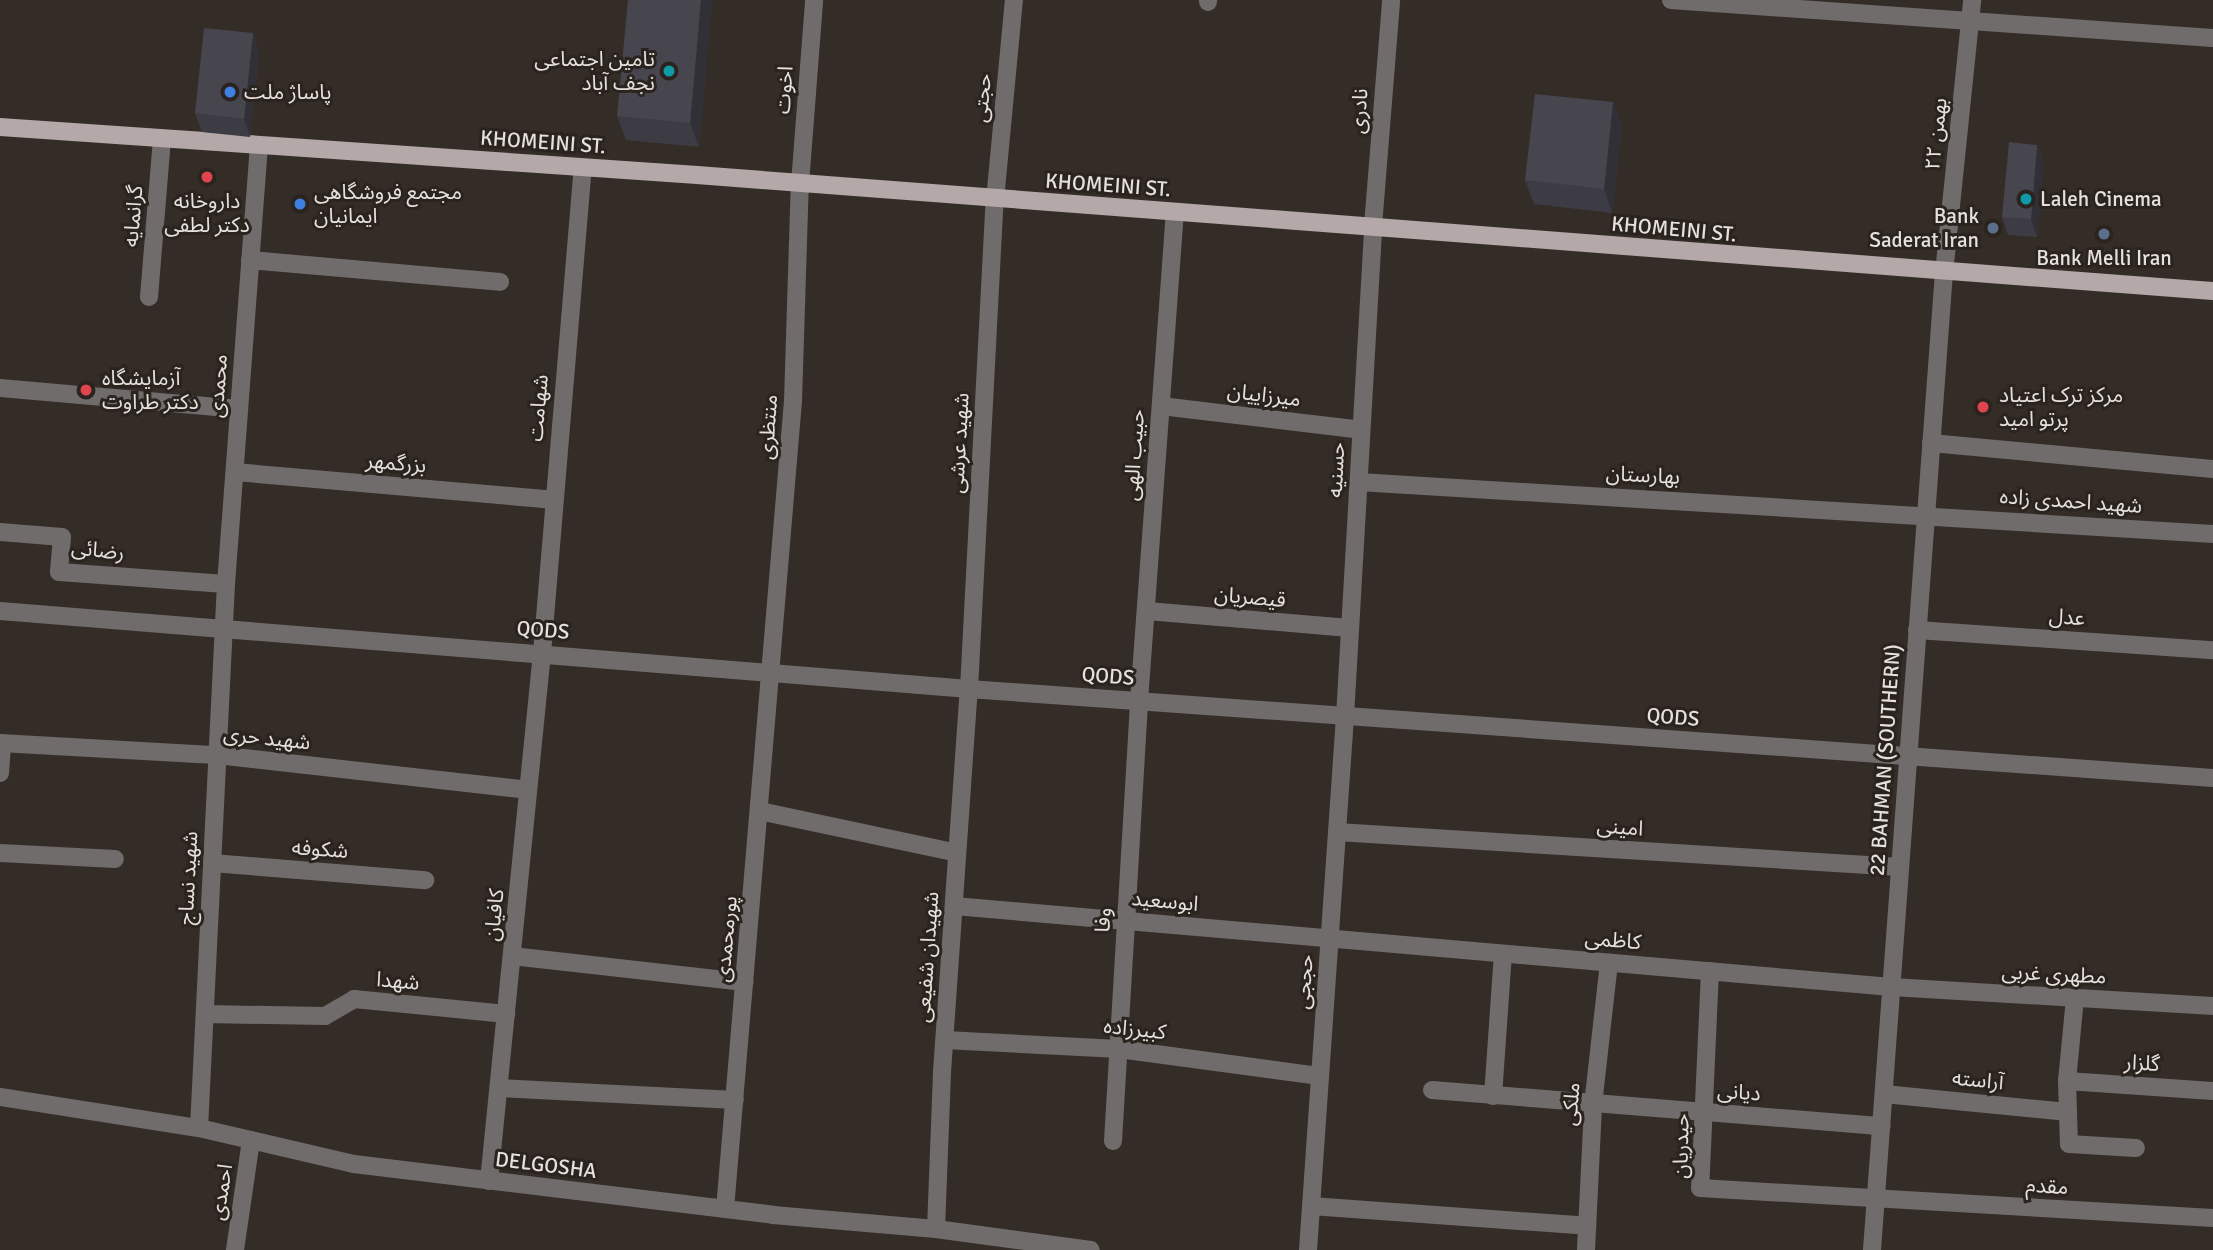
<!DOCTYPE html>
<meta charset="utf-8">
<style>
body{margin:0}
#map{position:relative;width:2213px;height:1250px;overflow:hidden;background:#342d27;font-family:Signika,"Noto Sans Arabic",sans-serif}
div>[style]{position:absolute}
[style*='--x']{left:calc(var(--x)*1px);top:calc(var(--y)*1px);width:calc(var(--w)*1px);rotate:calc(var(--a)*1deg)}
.minor>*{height:18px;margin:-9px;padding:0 9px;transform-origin:9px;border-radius:9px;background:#716c6c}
.major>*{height:18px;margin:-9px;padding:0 9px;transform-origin:9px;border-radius:9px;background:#b4a9a8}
.wall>*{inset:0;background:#3d3b43}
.shaded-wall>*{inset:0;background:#323037}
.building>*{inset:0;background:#47454e}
.dots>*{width:19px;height:19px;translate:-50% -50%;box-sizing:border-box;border:4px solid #2a231e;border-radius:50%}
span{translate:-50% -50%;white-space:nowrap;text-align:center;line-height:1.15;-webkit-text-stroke:6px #2a231e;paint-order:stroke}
.poi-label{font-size:21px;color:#e6e1de}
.right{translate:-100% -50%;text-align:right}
.left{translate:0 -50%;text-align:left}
.street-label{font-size:21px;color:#e6e1de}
</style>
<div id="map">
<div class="minor">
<div style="--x:1671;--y:0;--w:543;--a:4.01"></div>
<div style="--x:1208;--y:2;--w:2;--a:-90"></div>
<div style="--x:250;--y:260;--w:251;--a:5"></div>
<div style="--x:149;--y:297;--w:159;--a:-85.3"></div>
<div style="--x:0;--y:388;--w:240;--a:5"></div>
<div style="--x:1161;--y:406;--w:201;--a:6.8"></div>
<div style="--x:1931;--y:443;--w:283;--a:5.3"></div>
<div style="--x:235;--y:472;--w:319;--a:5"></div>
<div style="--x:1359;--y:482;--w:856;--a:3.48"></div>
<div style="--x:0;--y:532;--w:62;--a:4.6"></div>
<div style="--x:62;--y:537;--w:35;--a:95"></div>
<div style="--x:59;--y:572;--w:167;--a:4.1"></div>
<div style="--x:0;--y:611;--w:972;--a:4.6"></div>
<div style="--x:969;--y:689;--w:1247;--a:4.09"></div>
<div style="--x:1147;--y:611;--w:203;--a:4.8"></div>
<div style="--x:1917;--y:630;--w:297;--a:3.9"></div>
<div style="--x:0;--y:743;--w:217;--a:3.2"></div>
<div style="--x:217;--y:755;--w:313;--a:6.4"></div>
<div style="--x:0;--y:773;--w:30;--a:-86"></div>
<div style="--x:760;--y:811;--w:201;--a:12"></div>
<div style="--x:1337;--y:832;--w:564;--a:3.56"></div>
<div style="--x:0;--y:853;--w:115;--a:3"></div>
<div style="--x:212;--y:863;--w:214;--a:4.6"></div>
<div style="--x:954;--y:906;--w:941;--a:4.94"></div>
<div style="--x:1892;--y:987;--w:322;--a:3.4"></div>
<div style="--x:512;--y:956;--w:234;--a:6.4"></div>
<div style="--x:1710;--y:971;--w:217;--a:92.6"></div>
<div style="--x:1700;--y:1188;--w:514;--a:3.35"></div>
<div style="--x:2075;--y:998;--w:83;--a:95.5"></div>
<div style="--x:2067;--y:1081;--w:63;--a:88.2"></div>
<div style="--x:2069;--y:1144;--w:67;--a:3.4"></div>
<div style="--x:205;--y:1014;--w:120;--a:1"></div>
<div style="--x:325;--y:1016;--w:34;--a:-30"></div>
<div style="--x:354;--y:999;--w:153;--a:5.6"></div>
<div style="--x:945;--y:1040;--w:174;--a:3"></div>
<div style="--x:1119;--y:1049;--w:203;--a:7.7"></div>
<div style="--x:2067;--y:1081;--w:146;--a:3.9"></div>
<div style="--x:499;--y:1088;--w:236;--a:2.9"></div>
<div style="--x:1432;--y:1090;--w:451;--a:4.6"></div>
<div style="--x:1884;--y:1094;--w:185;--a:5.6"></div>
<div style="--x:1493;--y:1096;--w:142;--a:-86"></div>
<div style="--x:0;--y:1097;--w:201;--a:8.9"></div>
<div style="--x:199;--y:1128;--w:159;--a:13.1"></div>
<div style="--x:354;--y:1164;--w:422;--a:6.9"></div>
<div style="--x:773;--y:1215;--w:164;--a:4.9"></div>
<div style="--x:936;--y:1229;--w:156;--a:7.7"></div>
<div style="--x:199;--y:1128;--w:545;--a:-87.16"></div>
<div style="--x:226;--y:584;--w:439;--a:-85.7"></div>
<div style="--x:1113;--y:1141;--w:441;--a:-86.6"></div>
<div style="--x:1139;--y:701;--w:490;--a:-85.8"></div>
<div style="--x:489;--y:1181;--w:531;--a:-84.27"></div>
<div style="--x:542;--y:653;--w:487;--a:-85.2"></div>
<div style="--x:1311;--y:1206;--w:277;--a:4.1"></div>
<div style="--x:725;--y:1209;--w:811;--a:-85.19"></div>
<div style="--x:793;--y:401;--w:217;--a:-88.2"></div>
<div style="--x:800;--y:184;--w:185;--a:-85.6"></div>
<div style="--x:936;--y:1229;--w:157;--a:-87.8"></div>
<div style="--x:942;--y:1072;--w:384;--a:-86"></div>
<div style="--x:969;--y:689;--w:490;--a:-87"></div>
<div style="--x:995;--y:200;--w:201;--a:-84.6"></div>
<div style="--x:235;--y:1250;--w:111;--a:-81.7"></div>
<div style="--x:1308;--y:1250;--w:534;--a:-86.03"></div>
<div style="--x:1345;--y:717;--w:492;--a:-86.7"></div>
<div style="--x:1373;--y:226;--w:227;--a:-85.4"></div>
<div style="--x:1586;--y:1250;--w:145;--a:-87.2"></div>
<div style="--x:1593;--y:1105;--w:143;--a:-83.6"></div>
<div style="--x:1872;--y:1250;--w:980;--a:-85.79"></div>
<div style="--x:1944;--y:273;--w:274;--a:-84.1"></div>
</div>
<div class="major">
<div style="--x:0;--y:127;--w:699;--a:3.94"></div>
<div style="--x:697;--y:175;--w:1520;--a:4.38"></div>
</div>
<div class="wall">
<div style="clip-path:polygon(712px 2px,699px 147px,626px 140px,617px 116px)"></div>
<div style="clip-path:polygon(253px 33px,259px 52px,250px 137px,202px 132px,195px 113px)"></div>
<div style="clip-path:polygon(1613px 102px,1622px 126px,1612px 213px,1534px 204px,1525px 180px)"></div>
<div style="clip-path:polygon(2037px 145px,2044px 163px,2037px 237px,2008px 235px,2002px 217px)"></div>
</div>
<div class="shaded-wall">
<div style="clip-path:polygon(701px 0,711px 0,712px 2px,699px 147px,690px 123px)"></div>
<div style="clip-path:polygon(253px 33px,259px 52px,250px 137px,244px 119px)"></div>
<div style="clip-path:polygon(1613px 102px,1622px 126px,1612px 213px,1604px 189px)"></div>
<div style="clip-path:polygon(2037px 145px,2044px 163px,2037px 237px,2031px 219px)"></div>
</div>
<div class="building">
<div style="clip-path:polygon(628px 0,701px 0,690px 123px,617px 116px)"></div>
<div style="clip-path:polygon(204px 28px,253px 33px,244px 119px,195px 113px)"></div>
<div style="clip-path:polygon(1535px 94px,1613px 102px,1604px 189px,1525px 180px)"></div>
<div style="clip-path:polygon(2009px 142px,2037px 145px,2031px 219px,2002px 217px)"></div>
</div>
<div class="dots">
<div style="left:669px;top:71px;background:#0f9aa8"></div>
<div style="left:230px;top:92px;background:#3f7fe0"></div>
<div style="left:207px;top:177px;background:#e0444e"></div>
<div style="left:2026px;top:199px;background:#0f9aa8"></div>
<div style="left:300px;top:204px;background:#3f7fe0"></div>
<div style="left:1993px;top:228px;background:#5c6f8a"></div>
<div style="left:2104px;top:234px;background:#5c6f8a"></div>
<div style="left:86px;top:390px;background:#e0444e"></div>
<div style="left:1983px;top:407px;background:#e0444e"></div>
</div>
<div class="poi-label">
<span class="right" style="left:655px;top:71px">تامین اجتماعی<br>نجف آباد</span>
<span class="left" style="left:244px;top:92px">پاساژ ملت</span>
<span class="left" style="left:314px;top:204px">مجتمع فروشگاهی<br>ایمانیان</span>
<span class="left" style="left:2040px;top:199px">Laleh Cinema</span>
<span style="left:207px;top:213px">داروخانه<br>دکتر لطفی</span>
<span class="right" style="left:1979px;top:228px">Bank<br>Saderat Iran</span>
<span style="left:2104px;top:258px">Bank Melli Iran</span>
<span class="left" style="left:102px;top:390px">آزمایشگاه<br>دکتر طراوت</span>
<span class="left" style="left:1999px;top:407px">مرکز ترک اعتیاد<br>پرتو امید</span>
</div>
<div class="street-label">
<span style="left:784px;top:90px;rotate:-86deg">اخوت</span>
<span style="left:982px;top:98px;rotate:-85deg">حجتی</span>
<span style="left:1359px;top:111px;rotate:-86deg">نادری</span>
<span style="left:1936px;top:134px;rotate:-84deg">۲۲ بهمن</span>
<span style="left:543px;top:142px;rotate:4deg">KHOMEINI ST.</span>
<span style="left:1108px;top:185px;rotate:4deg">KHOMEINI ST.</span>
<span style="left:133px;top:216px;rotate:-85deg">گرانمایه</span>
<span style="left:1674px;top:229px;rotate:5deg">KHOMEINI ST.</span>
<span style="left:218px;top:386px;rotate:-86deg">محمدی</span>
<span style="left:1264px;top:395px;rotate:7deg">میرزاییان</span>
<span style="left:538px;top:408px;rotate:-85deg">شهامت</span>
<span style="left:768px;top:427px;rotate:-86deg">منتظری</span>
<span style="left:959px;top:443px;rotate:-87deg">شهید عرشی</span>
<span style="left:1134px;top:455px;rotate:-86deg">حبیب الهی</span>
<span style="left:396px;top:463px;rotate:5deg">بزرگمهر</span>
<span style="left:1336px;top:470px;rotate:-87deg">حسنیه</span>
<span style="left:1643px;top:475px;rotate:3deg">بهارستان</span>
<span style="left:2071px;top:501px;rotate:4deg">شهید احمدی زاده</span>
<span style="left:98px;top:550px;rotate:6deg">رضائی</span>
<span style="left:1250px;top:597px;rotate:5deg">قیصریان</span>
<span style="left:2067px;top:617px;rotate:4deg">عدل</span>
<span style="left:543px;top:630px;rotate:4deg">QODS</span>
<span style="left:1108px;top:676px;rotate:4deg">QODS</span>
<span style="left:1673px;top:717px;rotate:4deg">QODS</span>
<span style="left:267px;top:738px;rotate:6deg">شهید حری</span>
<span style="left:1885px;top:760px;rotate:-86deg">22 BAHMAN (SOUTHERN)</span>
<span style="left:1620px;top:827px;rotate:4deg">امینی</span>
<span style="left:320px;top:849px;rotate:4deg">شکوفه</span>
<span style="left:188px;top:878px;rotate:-87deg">شهید نساج</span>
<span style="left:1165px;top:901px;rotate:5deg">ابوسعید</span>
<span style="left:494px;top:915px;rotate:-84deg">کافیان</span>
<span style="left:1103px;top:920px;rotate:-87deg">وفا</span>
<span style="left:726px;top:939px;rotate:-85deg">پورمحمدی</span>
<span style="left:1613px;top:940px;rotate:5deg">کاظمی</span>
<span style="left:927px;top:957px;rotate:-86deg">شهیدان شفیعی</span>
<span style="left:2054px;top:974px;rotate:3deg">مطهری غربی</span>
<span style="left:398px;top:981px;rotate:5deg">شهدا</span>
<span style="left:1304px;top:982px;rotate:-86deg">حججی</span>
<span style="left:1135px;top:1029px;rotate:6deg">کبیرزاده</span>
<span style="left:2142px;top:1063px;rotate:4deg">گلزار</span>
<span style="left:1978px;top:1080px;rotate:6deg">آراسته</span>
<span style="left:1739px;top:1092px;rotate:4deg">دیانی</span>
<span style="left:1571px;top:1104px;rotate:-85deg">ملکی</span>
<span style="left:1681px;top:1146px;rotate:-89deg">حیدریان</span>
<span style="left:546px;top:1165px;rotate:7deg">DELGOSHA</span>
<span style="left:2047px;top:1186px;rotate:3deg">مقدم</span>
<span style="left:221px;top:1192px;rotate:-81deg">احمدی</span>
</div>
</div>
